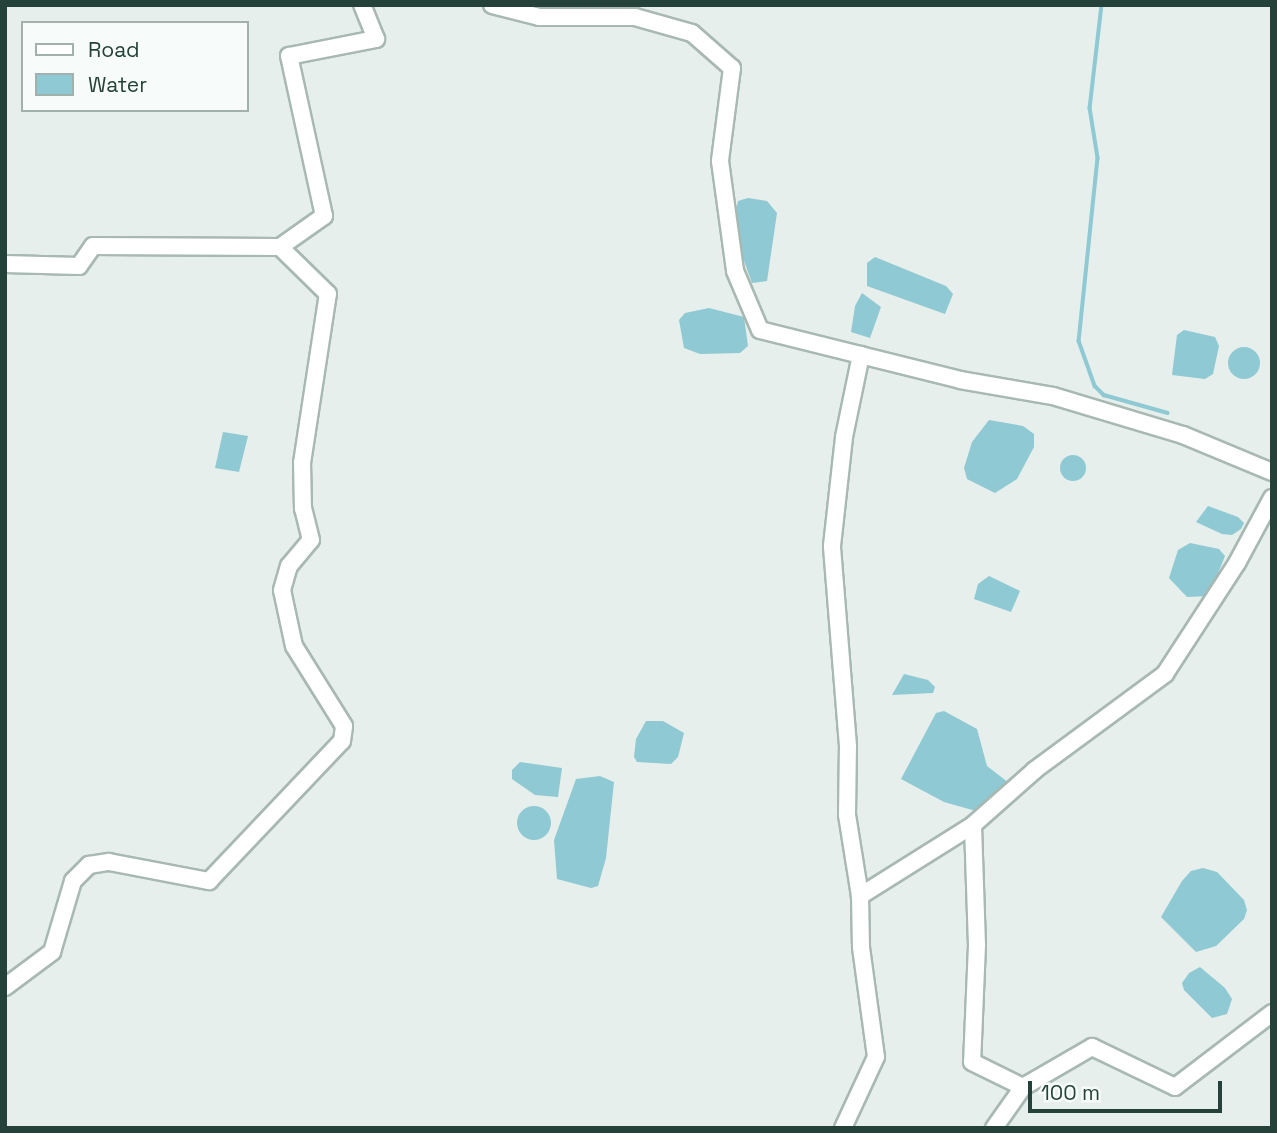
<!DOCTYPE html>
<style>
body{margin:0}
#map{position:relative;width:1277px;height:1133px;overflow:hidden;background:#e6efeb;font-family:"Space Grotesk",sans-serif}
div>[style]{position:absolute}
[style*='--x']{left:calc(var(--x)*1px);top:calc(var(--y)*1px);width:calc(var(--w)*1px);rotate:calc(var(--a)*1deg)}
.water>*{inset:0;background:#8ec9d4}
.round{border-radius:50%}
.stream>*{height:3.5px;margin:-1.75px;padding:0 1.75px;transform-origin:1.75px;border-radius:1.75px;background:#8ec9d4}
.roads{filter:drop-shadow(2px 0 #a8b8b2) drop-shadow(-2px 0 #a8b8b2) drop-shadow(0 2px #a8b8b2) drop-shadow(0 -2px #a8b8b2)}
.minor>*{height:16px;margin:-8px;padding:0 8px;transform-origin:8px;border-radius:8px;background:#fff}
span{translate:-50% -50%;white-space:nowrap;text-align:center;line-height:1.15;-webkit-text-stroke:5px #f7fbf9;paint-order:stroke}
.frame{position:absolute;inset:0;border:7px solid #24423a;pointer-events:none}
.legend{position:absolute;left:21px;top:21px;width:228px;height:91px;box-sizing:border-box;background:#f7fbf9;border:2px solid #a3b1ad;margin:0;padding:9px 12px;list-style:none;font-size:21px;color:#24423a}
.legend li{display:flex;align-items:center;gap:14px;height:35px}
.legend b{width:35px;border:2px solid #a3b1ad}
.scale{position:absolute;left:1028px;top:1081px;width:194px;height:32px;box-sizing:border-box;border:4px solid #24423a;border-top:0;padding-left:9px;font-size:21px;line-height:24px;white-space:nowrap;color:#24423a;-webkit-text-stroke:5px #f7fbf9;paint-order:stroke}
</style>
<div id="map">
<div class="water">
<div style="clip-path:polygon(748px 198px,767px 201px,777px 213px,767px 281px,752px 283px,743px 258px,736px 212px,738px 201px)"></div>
<div style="clip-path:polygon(875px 257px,946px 286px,953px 294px,945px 314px,867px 286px,867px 263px)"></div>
<div style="clip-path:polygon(862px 293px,881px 307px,870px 338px,851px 332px,855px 306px)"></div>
<div style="clip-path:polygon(709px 308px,744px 317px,748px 346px,740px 353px,700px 354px,684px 348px,679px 320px,685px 313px)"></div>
<div style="clip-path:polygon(1184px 330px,1215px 337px,1219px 346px,1213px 374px,1205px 379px,1172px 375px,1177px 335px)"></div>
<div class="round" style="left:1228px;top:347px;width:32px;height:32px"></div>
<div style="clip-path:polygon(989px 420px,1023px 426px,1034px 434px,1034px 447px,1017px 479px,995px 493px,967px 479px,964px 468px,972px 442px)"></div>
<div style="clip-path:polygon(223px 432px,248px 436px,239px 472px,215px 468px)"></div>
<div class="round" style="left:1060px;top:455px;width:26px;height:26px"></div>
<div style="clip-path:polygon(1208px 506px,1238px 517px,1244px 523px,1241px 529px,1232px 535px,1222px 534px,1196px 522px)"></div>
<div style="clip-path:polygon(1190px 543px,1219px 549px,1225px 556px,1209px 596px,1187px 597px,1169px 578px,1178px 550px)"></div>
<div style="clip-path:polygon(989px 576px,1020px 591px,1011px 612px,974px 599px,978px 584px)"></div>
<div style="clip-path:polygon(904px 674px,928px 680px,935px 687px,933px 693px,892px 695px)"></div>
<div style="clip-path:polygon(944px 711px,977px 729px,987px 766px,1009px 783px,976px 811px,944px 802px,901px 779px,936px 713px)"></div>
<div style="clip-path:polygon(646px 721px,663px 721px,684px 733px,678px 757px,671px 764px,637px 762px,634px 757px,636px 739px)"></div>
<div style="clip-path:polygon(520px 762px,562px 768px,558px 797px,535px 795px,512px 779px,512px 770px)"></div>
<div style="clip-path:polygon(600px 776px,614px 782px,606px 858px,598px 886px,591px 888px,557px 879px,554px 840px,576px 779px)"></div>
<div class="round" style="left:517px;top:806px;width:34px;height:34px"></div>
<div style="clip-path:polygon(1203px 868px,1217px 872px,1244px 900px,1247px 910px,1244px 919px,1216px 946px,1196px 952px,1161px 917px,1182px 881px,1191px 871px)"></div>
<div style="clip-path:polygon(1200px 967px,1225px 988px,1232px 999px,1227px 1014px,1212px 1018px,1184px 990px,1182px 983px,1189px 973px)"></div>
</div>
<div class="stream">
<div style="--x:1102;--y:5;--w:104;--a:96.6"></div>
<div style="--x:1090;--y:108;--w:51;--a:80.9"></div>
<div style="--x:1098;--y:158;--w:184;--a:95.9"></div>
<div style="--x:1079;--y:341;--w:48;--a:70.4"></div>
<div style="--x:1095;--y:386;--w:13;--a:45"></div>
<div style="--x:1104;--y:395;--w:66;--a:15.7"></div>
</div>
<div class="roads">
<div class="minor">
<div style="--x:492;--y:5;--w:49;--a:14.3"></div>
<div style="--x:539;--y:17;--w:96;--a:0"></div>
<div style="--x:635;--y:17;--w:59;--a:15.7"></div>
<div style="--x:692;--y:33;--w:53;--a:41.2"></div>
<div style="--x:732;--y:68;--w:94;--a:97.4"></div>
<div style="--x:720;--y:161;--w:111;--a:82.2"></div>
<div style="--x:735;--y:271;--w:64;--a:67"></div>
<div style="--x:760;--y:330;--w:206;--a:14"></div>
<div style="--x:960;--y:380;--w:94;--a:9.8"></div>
<div style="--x:1053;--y:396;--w:136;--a:16.7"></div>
<div style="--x:1183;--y:435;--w:96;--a:22.6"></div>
<div style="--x:5;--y:264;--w:74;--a:1.5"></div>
<div style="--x:79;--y:266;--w:24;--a:-55"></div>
<div style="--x:93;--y:246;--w:187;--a:0.3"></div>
<div style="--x:280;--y:247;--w:54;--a:-35.2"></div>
<div style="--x:324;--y:216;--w:164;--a:-102.3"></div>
<div style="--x:289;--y:56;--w:89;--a:-11.1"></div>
<div style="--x:376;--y:39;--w:37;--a:-112"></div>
<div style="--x:1272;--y:498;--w:74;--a:118.3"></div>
<div style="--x:1237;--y:563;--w:132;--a:123"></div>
<div style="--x:1165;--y:674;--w:162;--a:143.6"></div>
<div style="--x:1035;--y:770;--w:83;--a:138.4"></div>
<div style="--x:973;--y:825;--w:120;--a:88.1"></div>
<div style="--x:977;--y:945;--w:117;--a:92.4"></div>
<div style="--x:972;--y:1062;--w:57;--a:26.1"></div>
<div style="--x:1023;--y:1087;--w:80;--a:-30.1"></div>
<div style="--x:1092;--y:1047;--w:92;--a:25.7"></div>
<div style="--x:1175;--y:1087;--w:122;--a:-37.3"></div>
<div style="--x:860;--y:896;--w:82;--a:-99.1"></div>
<div style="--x:847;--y:815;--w:69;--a:-89.2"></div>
<div style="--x:848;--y:746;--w:201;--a:-94.6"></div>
<div style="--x:832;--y:546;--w:110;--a:-83.7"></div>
<div style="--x:844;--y:437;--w:84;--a:-78.3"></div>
<div style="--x:5;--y:987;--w:59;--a:-36.7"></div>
<div style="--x:52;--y:952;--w:74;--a:-73.5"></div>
<div style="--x:73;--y:881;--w:23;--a:-45"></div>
<div style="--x:89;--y:865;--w:20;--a:-9"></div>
<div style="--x:109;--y:862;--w:102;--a:10.8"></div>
<div style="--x:209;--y:881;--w:193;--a:-46.5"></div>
<div style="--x:342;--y:741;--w:15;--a:-82"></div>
<div style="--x:344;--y:726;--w:94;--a:-122"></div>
<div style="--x:294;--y:646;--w:57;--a:-102.1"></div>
<div style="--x:282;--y:590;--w:25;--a:-74"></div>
<div style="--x:289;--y:566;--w:34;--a:-50"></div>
<div style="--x:311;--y:540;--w:32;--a:-104"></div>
<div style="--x:303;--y:509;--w:46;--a:-91.2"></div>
<div style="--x:302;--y:463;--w:171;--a:-81.3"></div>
<div style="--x:328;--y:294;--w:67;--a:-135.6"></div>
<div style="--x:843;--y:1128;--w:78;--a:-65.1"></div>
<div style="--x:876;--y:1057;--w:111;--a:-97.8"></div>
<div style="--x:861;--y:947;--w:51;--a:-91.1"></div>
<div style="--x:860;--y:896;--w:133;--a:-32.1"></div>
<div style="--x:994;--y:1128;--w:50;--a:-54.7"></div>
</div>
</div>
<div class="frame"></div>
<ul class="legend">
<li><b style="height:9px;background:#fff"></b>Road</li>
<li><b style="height:19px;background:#8ec9d4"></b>Water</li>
</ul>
<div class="scale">100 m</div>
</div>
